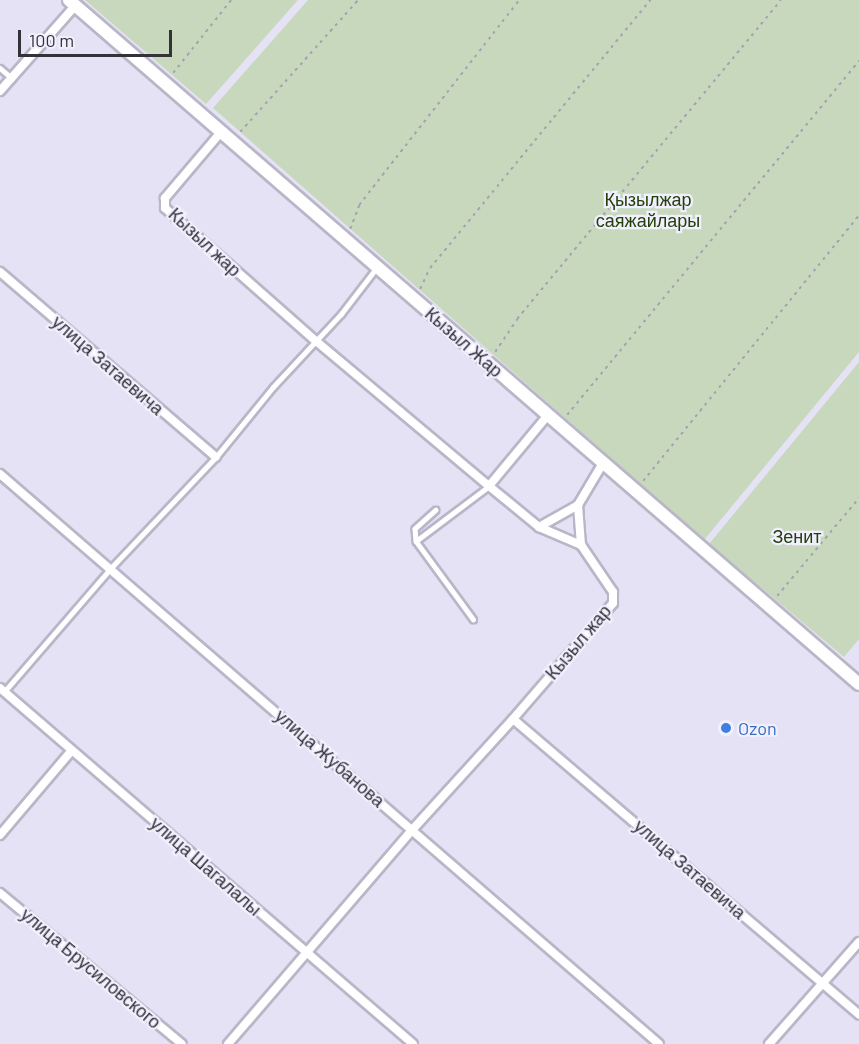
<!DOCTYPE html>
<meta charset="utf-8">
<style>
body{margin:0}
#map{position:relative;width:859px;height:1044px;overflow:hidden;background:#e5e2f5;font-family:Barlow,sans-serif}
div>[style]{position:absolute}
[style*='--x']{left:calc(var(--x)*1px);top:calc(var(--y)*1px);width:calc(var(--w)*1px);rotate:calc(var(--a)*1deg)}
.green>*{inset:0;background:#c7d8bd}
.path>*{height:1.5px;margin-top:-0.75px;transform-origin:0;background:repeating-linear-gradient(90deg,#a5a3b2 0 3px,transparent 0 7.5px)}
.roads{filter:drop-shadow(2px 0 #b9b6c8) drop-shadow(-2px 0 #b9b6c8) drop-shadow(0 2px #b9b6c8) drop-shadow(0 -2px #b9b6c8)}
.service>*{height:4.5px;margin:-2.25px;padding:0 2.25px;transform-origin:2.25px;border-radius:2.25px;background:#fff}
.minor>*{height:8px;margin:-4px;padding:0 4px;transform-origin:4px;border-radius:4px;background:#fff}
.secondary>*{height:12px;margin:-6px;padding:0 6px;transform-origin:6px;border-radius:6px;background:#fff}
.dots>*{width:16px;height:16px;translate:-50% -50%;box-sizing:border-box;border:3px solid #f2f0ff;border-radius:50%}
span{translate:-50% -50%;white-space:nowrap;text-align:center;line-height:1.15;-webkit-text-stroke:4.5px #f2f0ff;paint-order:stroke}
.park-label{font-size:18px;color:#234008}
.street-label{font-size:18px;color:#333239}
.shop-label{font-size:18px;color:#366cbe}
.left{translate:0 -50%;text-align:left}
.scale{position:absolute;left:18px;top:30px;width:154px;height:27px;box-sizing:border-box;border:3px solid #333239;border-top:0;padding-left:8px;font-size:18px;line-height:21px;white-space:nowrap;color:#333239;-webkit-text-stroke:4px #f2f0ff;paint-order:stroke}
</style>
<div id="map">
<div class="green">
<div style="clip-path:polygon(85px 0,298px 0,206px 104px)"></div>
<div style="clip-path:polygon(308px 0,859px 0,859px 352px,704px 540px,213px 108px)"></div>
<div style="clip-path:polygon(859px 362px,859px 639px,844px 657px,709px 544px)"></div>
</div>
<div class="path">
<div style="--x:173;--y:73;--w:93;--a:-51.5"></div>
<div style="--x:240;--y:132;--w:177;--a:-48.2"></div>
<div style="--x:350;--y:229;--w:26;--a:-69"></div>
<div style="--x:359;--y:205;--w:260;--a:-52"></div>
<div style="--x:420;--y:289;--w:23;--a:-65"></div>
<div style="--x:430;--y:268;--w:347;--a:-50.6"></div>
<div style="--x:495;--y:352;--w:40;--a:-56"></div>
<div style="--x:517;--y:319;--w:414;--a:-50.4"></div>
<div style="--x:567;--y:415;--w:459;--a:-50.5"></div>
<div style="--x:643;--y:481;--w:343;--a:-50.9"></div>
<div style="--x:777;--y:596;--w:128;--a:-50.1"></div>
</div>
<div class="roads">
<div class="service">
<div style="--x:0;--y:68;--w:16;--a:40"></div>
<div style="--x:436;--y:510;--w:28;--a:138"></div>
<div style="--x:415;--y:529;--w:12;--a:85"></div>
<div style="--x:416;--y:541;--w:91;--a:-37"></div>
<div style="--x:416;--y:541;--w:97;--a:53.8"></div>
<div style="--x:4;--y:692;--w:162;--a:-49.2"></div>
<div style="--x:110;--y:569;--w:154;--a:-46.6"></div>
<div style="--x:216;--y:457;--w:90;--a:-50.8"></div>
<div style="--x:273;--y:387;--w:100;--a:-47"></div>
<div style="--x:341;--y:314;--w:59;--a:-52.5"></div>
</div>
<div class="minor">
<div style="--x:0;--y:91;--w:113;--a:-48.6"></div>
<div style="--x:221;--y:132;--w:87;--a:130.3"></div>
<div style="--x:165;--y:198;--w:10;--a:90"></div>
<div style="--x:165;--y:208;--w:201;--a:41.4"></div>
<div style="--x:316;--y:341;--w:226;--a:40"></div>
<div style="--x:489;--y:486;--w:92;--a:-50.3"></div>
<div style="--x:0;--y:272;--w:284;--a:40.6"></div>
<div style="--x:0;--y:474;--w:871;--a:40.86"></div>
<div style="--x:489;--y:486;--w:65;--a:39.4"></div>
<div style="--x:539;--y:527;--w:46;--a:23.2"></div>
<div style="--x:539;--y:527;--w:45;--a:-29.4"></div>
<div style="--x:0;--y:688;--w:545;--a:40.76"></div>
<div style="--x:513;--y:719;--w:153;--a:-49.2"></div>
<div style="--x:613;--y:603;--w:11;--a:-90"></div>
<div style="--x:613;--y:592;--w:57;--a:-124.2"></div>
<div style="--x:581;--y:545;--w:40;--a:-94.3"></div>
<div style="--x:578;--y:505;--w:49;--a:-59.2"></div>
<div style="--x:0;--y:835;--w:111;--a:-49.7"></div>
<div style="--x:0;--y:893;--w:236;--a:39.7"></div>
<div style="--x:228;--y:1044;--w:284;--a:-49.3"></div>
<div style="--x:413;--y:829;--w:149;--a:-47.7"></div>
<div style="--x:513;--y:719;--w:455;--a:40.5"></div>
<div style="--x:769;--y:1044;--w:136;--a:-48.6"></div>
</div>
<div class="secondary">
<div style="--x:69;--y:0;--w:1045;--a:40.89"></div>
</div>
</div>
<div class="dots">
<div style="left:726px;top:728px;background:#3f7fe0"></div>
</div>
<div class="park-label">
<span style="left:648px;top:210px">Қызылжар<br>саяжайлары</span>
<span style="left:797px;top:536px">Зенит</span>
</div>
<div class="street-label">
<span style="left:205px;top:242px;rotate:43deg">Кызыл жар</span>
<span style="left:464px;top:342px;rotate:41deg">Кызыл Жар</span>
<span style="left:108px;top:365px;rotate:41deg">улица Затаевича</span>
<span style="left:578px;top:642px;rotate:-50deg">Кызыл жар</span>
<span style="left:330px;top:758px;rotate:41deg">улица Жубанова</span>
<span style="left:206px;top:866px;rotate:41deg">улица Шагалалы</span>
<span style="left:690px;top:869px;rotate:41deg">улица Затаевича</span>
<span style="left:91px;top:968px;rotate:40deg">улица Брусиловского</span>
</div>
<div class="shop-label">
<span class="left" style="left:738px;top:728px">Ozon</span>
</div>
<div class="scale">100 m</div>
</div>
